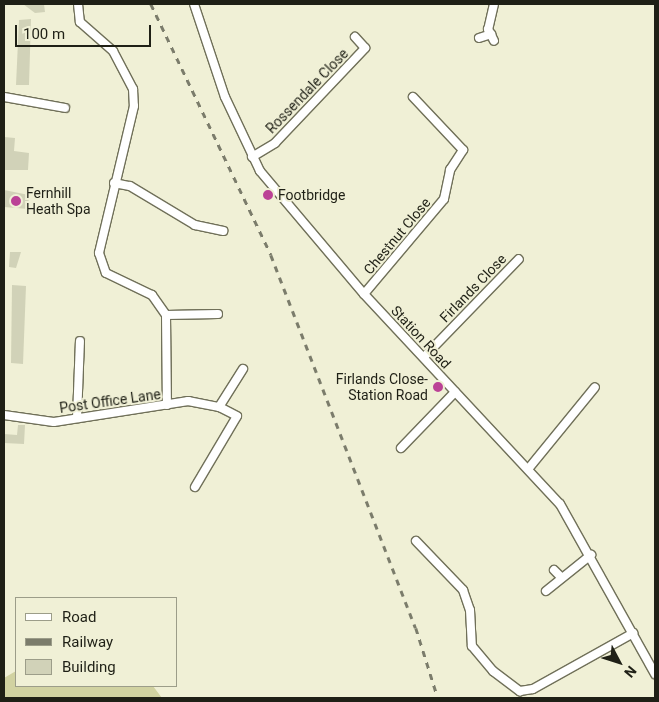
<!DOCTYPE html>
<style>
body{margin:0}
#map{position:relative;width:659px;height:702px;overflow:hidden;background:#f0f0d6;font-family:Roboto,sans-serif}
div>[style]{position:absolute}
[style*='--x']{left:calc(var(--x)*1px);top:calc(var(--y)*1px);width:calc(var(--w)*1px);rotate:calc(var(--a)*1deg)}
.green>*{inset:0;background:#d1d2a1}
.building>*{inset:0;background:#d1d2b8}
.roads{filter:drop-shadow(1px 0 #707059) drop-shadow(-1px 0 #707059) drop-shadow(0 1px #707059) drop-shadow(0 -1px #707059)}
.minor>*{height:8px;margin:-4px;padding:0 4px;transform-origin:4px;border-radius:4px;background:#fff}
.rail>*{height:2.5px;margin-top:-1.25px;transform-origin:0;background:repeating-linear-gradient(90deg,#7b7c6b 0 6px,transparent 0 12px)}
.dots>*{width:14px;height:14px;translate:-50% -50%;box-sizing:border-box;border:2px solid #f0f0d6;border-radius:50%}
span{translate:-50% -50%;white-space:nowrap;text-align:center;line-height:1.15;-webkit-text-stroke:4px #f0f0d6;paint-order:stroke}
.street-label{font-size:14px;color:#1f2016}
.poi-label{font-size:14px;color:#1f2016}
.left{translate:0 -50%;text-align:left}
.right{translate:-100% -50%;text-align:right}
.frame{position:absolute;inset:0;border:5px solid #1f2016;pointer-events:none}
.legend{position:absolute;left:15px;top:597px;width:162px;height:90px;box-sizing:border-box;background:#f0f0d6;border:1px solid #9c9d89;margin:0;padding:6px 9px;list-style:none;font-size:15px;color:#1f2016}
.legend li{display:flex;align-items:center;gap:10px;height:25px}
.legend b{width:25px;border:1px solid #9c9d89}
.north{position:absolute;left:594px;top:637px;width:50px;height:50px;-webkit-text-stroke:4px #f0f0d6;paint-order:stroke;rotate:130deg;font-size:14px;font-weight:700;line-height:20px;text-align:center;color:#1f2016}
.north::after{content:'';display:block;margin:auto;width:18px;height:22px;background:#1f2016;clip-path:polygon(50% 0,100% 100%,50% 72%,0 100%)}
.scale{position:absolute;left:15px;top:25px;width:136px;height:22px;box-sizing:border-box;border:2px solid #1f2016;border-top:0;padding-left:6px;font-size:15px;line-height:18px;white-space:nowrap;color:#1f2016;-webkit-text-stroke:4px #f0f0d6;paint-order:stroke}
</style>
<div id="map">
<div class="green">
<div style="clip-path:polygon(16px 671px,16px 686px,153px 686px,162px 698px,4px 698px,4px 678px)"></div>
</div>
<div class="building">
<div style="clip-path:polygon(23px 4px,44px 4px,45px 12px,35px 13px)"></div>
<div style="clip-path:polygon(31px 19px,29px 85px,16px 85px,19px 20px)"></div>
<div style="clip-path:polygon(4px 137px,15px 138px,14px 151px,29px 153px,28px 170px,4px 170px)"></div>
<div style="clip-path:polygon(4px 190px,29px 195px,28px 209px,4px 207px)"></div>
<div style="clip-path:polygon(10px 252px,21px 252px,16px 268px,9px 267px)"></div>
<div style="clip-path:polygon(12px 285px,26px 286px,23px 364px,11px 363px)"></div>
<div style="clip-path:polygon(18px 425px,25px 425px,24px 444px,4px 443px,4px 434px,17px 435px)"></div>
</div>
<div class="roads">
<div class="minor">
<div style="--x:78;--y:4;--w:18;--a:84"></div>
<div style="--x:80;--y:22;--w:44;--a:41.3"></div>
<div style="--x:113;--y:51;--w:43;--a:62.2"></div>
<div style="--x:133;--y:89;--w:17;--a:87"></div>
<div style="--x:134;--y:106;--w:151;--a:103.4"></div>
<div style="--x:99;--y:253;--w:21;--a:71"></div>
<div style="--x:106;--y:273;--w:51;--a:25.6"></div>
<div style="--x:152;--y:295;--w:24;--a:55"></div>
<div style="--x:166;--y:315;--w:90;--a:89.4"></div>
<div style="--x:194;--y:4;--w:98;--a:71.6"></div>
<div style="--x:225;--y:97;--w:82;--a:64.7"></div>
<div style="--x:260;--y:171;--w:161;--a:49.8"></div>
<div style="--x:364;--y:294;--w:287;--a:47"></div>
<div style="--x:560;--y:504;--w:195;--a:60.8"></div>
<div style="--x:494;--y:4;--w:26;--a:103"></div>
<div style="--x:488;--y:29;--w:13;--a:63"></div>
<div style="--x:479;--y:38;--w:13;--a:-18"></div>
<div style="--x:4;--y:97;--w:62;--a:10.2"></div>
<div style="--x:252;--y:157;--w:27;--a:-31"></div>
<div style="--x:275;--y:143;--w:131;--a:-46.5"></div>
<div style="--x:365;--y:48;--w:15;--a:-132"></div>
<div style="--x:114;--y:183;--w:16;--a:11"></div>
<div style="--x:130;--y:186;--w:76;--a:31"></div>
<div style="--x:195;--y:225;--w:29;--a:12"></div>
<div style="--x:364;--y:294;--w:124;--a:-49.9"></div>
<div style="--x:444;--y:199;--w:30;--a:-78"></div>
<div style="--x:450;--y:170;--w:24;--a:-57"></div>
<div style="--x:463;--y:150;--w:73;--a:-133.3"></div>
<div style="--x:166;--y:315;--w:52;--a:-1.1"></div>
<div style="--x:424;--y:357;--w:136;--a:-45.9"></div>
<div style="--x:4;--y:415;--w:50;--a:8"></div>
<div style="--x:54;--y:422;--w:136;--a:-8.9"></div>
<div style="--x:188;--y:401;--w:32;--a:11"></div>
<div style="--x:77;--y:418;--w:77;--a:-87.8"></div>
<div style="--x:401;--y:448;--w:78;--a:-46"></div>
<div style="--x:529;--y:468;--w:104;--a:-50.8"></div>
<div style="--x:195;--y:487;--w:82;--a:-59.4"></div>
<div style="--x:237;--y:416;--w:20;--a:-153"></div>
<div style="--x:219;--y:407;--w:45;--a:-57.7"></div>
<div style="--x:416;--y:541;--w:68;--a:46.2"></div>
<div style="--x:463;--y:590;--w:21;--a:71"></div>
<div style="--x:470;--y:610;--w:36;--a:87"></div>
<div style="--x:472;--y:646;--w:33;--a:50"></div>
<div style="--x:493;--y:671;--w:34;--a:37"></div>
<div style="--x:520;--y:691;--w:13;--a:-9"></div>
<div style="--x:533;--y:689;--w:115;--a:-29.2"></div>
<div style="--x:554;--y:570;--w:10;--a:45"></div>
<div style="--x:546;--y:591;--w:58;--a:-38.7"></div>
</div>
</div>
<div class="rail">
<div style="--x:151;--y:4;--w:278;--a:64.4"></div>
<div style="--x:271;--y:255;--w:400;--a:68.8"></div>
<div style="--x:416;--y:628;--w:73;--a:72.6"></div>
</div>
<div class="dots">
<div style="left:268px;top:195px;background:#bb4296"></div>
<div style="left:16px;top:201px;background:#bb4296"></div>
<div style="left:438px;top:387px;background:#bb4296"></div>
</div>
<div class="street-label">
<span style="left:307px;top:91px;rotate:-46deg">Rossendale Close</span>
<span style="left:397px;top:236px;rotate:-50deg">Chestnut Close</span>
<span style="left:473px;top:288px;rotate:-46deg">Firlands Close</span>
<span style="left:421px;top:337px;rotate:47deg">Station Road</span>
<span style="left:110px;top:401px;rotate:-8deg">Post Office Lane</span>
</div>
<div class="poi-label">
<span class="left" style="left:26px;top:201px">Fernhill<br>Heath Spa</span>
<span class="left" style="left:278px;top:195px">Footbridge</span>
<span class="right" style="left:428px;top:387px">Firlands Close-<br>Station Road</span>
</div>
<div class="frame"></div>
<ul class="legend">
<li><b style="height:6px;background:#fff"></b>Road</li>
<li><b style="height:6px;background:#7b7c6b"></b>Railway</li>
<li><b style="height:14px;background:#d1d2b8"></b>Building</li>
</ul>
<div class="north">N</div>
<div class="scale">100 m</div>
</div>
